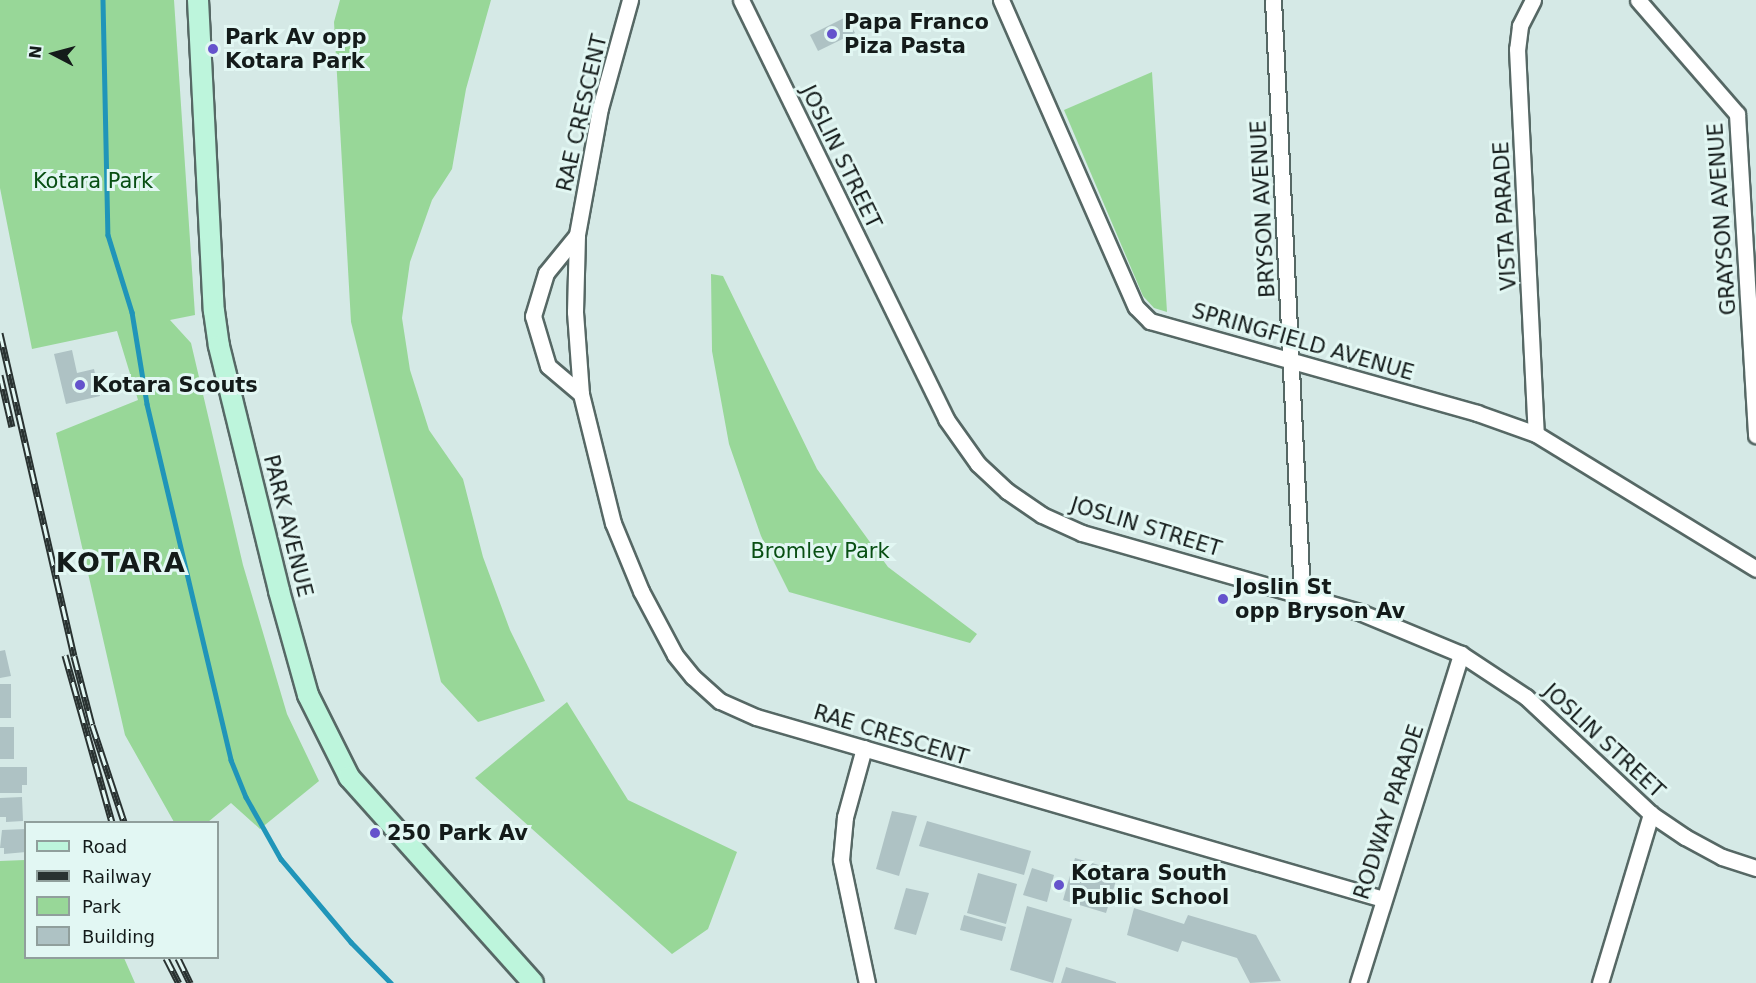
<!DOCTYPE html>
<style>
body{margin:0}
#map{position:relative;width:1756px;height:983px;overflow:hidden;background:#d5e9e6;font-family:"DejaVu Sans",sans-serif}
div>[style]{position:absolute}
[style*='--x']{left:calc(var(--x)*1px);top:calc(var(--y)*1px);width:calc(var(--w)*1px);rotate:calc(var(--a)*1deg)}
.green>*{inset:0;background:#98d798}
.stream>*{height:4.5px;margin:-2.25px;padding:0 2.25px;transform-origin:2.25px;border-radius:2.25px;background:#2095b9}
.building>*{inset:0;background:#aec2c4}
.roads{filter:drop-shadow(2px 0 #566865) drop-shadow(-2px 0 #566865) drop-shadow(0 2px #566865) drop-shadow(0 -2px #566865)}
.minor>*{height:15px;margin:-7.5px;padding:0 7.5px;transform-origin:7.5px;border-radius:7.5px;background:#fff}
.major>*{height:20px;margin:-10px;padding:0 10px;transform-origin:10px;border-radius:10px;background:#bdf5dc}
.rail>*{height:7px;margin-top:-3.5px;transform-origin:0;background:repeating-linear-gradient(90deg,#e2f7f3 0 14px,#293231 0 28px);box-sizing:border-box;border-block:2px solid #293231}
.dots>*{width:16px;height:16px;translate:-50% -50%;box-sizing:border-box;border:3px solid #e2f7f3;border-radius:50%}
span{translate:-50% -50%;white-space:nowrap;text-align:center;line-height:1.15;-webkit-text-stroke:6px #e2f7f3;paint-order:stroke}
.poi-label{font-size:21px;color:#141b1a;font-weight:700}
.left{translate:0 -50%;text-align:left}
.street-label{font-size:21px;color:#141b1a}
.park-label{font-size:21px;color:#084f13}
.district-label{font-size:27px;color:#141b1a;font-weight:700;letter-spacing:1.5px}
.legend{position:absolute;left:24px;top:821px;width:195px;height:138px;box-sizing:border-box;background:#e2f7f3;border:2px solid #909f9c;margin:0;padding:8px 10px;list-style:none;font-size:18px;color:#141b1a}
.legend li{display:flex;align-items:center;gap:12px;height:30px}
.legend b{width:30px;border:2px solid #909f9c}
.north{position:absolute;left:24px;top:24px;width:60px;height:60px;-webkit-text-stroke:4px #e2f7f3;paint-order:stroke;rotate:276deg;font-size:16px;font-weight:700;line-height:24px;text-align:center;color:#141b1a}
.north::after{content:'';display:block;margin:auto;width:21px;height:27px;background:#141b1a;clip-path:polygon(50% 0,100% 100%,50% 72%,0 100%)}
</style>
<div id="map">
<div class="green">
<div style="clip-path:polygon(0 0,174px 0,195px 315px,170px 320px,191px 343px,243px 565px,287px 714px,319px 781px,260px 829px,231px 803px,208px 822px,174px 822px,125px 735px,56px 433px,138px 400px,117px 331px,32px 349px,0 188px)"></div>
<div style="clip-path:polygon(340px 0,491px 0,466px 89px,452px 169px,432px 200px,410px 262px,402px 318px,410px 370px,429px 430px,463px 479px,483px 557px,510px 630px,545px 701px,478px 722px,441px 682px,351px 322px,334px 22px)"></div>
<div style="clip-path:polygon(1152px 72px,1167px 312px,1154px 308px,1143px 296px,1064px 110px)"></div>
<div style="clip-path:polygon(711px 274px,723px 276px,817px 469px,888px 567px,977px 634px,970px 643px,789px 592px,761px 536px,729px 444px,712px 351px)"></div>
<div style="clip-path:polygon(567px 702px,628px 800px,737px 852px,708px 929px,672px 954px,475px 778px)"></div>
<div style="clip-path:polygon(25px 860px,26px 958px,124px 958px,135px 983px,0 983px,0 861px)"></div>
</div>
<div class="stream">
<div style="--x:103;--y:0;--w:235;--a:88.8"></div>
<div style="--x:108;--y:235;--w:81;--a:72.7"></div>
<div style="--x:132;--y:312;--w:93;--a:80.7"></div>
<div style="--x:147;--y:404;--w:366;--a:76.7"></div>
<div style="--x:231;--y:760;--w:40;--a:68"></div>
<div style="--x:246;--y:797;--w:71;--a:60.6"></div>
<div style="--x:281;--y:859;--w:109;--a:49.9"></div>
<div style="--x:351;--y:942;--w:57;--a:45.7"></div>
</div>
<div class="building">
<div style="clip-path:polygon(846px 17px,855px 33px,818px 51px,810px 35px)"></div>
<div style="clip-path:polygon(72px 350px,77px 373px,94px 369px,100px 396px,66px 404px,54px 354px)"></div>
<div style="clip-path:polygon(5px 650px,11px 676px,0 678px,0 651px)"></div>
<div style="clip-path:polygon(0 684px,11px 684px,11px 718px,0 718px)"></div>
<div style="clip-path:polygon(0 727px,14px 727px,14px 759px,0 759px)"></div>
<div style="clip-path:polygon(0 767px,27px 767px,27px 785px,22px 785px,22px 793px,0 793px)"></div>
<div style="clip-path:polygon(22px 797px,23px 821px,6px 822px,6px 817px,0 817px,0 798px)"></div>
<div style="clip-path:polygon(892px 811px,917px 816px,899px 876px,876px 869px)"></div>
<div style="clip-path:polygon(927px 821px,1031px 851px,1024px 875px,919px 846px)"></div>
<div style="clip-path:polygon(26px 829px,26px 852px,4px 854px,4px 848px,0 848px,2px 830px)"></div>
<div style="clip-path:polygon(1075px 858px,1119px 871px,1106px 913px,1063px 900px)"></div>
<div style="clip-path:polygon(1032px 868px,1054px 875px,1047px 902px,1023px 895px)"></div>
<div style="clip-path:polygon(978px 873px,1017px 884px,1006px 924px,967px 913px)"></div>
<div style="clip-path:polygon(906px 888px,929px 893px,916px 935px,894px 929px)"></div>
<div style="clip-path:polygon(1027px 906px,1072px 919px,1053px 983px,1010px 970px)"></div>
<div style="clip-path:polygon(1134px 908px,1184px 924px,1188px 915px,1256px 935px,1281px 981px,1250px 983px,1237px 958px,1182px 941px,1178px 952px,1127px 935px)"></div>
<div style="clip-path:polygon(964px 915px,1006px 927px,1002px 941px,960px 930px)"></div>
<div style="clip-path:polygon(1066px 967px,1116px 982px,1116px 983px,1061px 983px)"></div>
</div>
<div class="roads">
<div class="minor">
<div style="--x:630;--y:0;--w:112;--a:105.5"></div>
<div style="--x:600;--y:108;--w:129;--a:100.3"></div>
<div style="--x:577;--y:235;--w:77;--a:91.5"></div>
<div style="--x:575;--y:312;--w:82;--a:85.8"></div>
<div style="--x:581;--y:394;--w:133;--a:76.1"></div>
<div style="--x:613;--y:523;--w:74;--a:67.6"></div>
<div style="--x:641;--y:591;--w:72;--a:62"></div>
<div style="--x:675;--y:655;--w:28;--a:51"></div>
<div style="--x:693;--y:677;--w:36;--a:42"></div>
<div style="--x:720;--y:701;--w:39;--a:24"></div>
<div style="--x:756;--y:717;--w:653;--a:16.19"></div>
<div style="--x:741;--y:0;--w:466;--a:63.9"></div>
<div style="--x:946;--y:419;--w:55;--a:54.6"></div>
<div style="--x:978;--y:464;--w:40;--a:43"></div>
<div style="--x:1007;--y:491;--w:42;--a:34.4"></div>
<div style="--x:1042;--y:515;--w:44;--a:24.2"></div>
<div style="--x:1082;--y:533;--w:291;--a:15.9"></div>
<div style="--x:1362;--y:613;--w:107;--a:22.5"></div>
<div style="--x:1461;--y:654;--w:78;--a:33.5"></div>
<div style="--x:1526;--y:697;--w:171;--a:43.1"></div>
<div style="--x:1651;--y:814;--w:41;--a:34.1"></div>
<div style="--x:1685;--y:837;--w:42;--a:28.4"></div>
<div style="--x:1722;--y:857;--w:36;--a:18"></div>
<div style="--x:1001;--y:0;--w:335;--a:66.3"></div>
<div style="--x:1136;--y:307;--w:20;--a:45"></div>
<div style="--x:1150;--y:321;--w:340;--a:15.7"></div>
<div style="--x:1477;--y:413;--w:63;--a:19.6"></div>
<div style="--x:1536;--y:434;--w:258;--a:31.5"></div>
<div style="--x:1273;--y:0;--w:596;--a:87.21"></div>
<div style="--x:1533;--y:0;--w:29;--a:117"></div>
<div style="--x:1520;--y:26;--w:23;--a:97"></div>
<div style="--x:1517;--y:49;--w:385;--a:87.2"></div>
<div style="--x:1638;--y:0;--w:151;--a:49"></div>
<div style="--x:1737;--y:114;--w:322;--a:86.6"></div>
<div style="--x:577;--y:235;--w:49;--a:129.2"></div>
<div style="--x:546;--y:273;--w:45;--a:106.8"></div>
<div style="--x:533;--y:316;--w:52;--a:73.3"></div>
<div style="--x:548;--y:366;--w:43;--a:40.3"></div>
<div style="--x:864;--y:748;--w:72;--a:105.4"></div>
<div style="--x:845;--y:817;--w:43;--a:95.3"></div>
<div style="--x:841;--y:860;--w:126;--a:78.1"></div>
<div style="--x:1358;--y:983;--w:345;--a:-72.6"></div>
<div style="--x:1600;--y:983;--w:177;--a:-73.2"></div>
</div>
<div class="major">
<div style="--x:198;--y:0;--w:311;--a:87.1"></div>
<div style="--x:214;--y:311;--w:35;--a:82"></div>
<div style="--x:219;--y:346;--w:252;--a:76.2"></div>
<div style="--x:279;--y:591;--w:108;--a:74.4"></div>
<div style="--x:308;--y:695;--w:92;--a:63.4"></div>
<div style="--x:349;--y:777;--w:276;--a:48.2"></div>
</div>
</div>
<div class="rail">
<div style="--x:0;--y:333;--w:331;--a:77.1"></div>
<div style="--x:74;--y:656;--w:71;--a:75.4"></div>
<div style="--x:92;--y:725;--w:102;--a:71.7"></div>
<div style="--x:0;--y:375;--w:53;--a:77"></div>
<div style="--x:65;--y:655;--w:173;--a:74.3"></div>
<div style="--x:166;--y:958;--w:28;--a:63"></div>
<div style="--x:178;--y:958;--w:28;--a:64"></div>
</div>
<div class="dots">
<div style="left:832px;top:34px;background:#6553cc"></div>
<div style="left:213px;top:49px;background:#6553cc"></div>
<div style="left:80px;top:385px;background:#6553cc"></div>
<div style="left:1223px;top:599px;background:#6553cc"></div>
<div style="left:375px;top:833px;background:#6553cc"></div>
<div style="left:1059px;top:885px;background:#6553cc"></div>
</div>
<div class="poi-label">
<span class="left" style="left:844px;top:34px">Papa Franco<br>Piza Pasta</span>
<span class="left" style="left:225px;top:49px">Park Av opp<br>Kotara Park</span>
<span class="left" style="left:92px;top:385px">Kotara Scouts</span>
<span class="left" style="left:1235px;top:599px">Joslin St<br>opp Bryson Av</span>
<span class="left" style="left:387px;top:833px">250 Park Av</span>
<span class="left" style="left:1071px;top:885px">Kotara South<br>Public School</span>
</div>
<div class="street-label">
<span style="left:582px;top:113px;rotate:-77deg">RAE CRESCENT</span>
<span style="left:841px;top:157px;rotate:64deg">JOSLIN STREET</span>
<span style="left:1263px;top:209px;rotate:-93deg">BRYSON AVENUE</span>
<span style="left:1505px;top:216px;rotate:-93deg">VISTA PARADE</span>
<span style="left:1722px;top:219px;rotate:-94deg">GRAYSON AVENUE</span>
<span style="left:1303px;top:342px;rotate:16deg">SPRINGFIELD AVENUE</span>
<span style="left:288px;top:526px;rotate:76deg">PARK AVENUE</span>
<span style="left:1146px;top:527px;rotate:17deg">JOSLIN STREET</span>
<span style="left:891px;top:735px;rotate:17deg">RAE CRESCENT</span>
<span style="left:1604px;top:741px;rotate:43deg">JOSLIN STREET</span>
<span style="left:1389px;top:812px;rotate:-72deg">RODWAY PARADE</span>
</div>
<div class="park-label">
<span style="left:93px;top:181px">Kotara Park</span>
<span style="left:820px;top:551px">Bromley Park</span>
</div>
<div class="district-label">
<span style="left:121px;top:563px">KOTARA</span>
</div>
<ul class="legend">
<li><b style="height:8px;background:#bdf5dc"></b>Road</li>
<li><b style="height:8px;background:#293231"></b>Railway</li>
<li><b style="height:16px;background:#98d798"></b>Park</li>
<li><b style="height:16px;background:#aec2c4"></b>Building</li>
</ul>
<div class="north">N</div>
</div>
